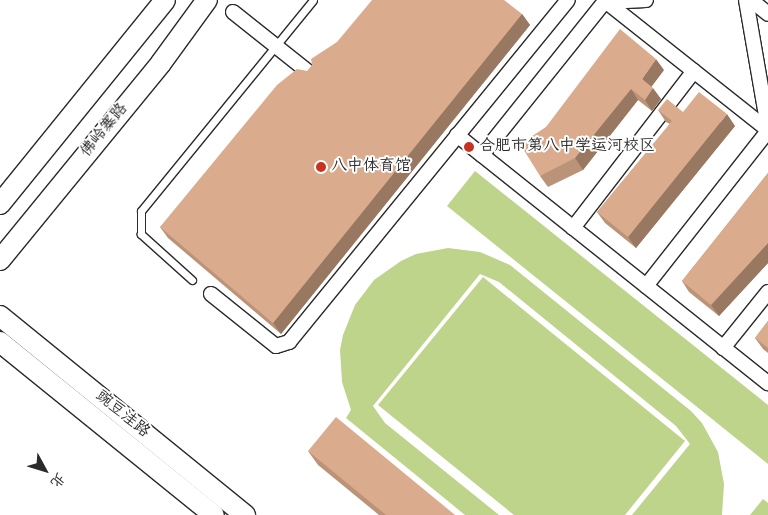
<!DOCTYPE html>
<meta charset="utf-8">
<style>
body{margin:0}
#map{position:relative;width:768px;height:515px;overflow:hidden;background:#fff;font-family:Dekko,"LXGW WenKai TC",sans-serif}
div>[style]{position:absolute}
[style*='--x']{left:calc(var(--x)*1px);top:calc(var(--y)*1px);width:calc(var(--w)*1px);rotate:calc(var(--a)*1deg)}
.green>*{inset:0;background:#bdd48a}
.roads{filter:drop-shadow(1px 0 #2b2b2b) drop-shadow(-1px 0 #2b2b2b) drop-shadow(0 1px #2b2b2b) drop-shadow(0 -1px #2b2b2b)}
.lane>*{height:7px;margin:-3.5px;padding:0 3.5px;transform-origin:3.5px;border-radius:3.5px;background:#fff}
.street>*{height:14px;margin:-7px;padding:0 7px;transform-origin:7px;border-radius:7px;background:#fff}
.secondary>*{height:20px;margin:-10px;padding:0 10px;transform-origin:10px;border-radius:10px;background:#fff}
.wall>*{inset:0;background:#bb9378}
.shaded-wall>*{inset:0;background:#997862}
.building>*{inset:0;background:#daab8c}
.dots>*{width:14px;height:14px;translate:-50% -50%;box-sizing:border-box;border:2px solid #fff;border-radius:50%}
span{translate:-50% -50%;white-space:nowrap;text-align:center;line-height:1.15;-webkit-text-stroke:4px #fff;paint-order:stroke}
.street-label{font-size:16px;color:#2b2b2b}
.poi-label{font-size:16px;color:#2b2b2b}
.left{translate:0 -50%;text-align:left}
.north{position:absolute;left:20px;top:445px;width:50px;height:50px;-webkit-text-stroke:4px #fff;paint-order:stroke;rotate:129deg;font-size:14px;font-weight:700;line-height:20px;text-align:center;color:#2b2b2b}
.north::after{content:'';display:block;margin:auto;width:18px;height:22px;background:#2b2b2b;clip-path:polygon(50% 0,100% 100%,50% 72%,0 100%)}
</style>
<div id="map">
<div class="green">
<div style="clip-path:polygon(475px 171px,768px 405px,768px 464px,447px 206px)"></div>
<div style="clip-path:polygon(448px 248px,480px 252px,510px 265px,691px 411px,702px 423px,718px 452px,724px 484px,722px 515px,632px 515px,690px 444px,676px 426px,499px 282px,480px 274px,373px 406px,385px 423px,499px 515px,465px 515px,346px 418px,351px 410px,342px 382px,340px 350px,343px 335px,355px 305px,374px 280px,401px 261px,416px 254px)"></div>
<div style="clip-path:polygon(483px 277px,685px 441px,625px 515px,514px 515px,378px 405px)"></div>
<div style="clip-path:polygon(763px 499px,768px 503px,768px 515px,750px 515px)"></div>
</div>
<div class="roads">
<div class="lane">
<div style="--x:192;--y:280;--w:69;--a:-138"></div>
<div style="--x:141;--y:234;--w:23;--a:-90"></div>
<div style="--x:141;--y:211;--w:272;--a:-50.8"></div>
</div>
<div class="street">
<div style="--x:604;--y:0;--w:209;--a:38.4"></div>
<div style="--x:606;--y:0;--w:198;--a:128.7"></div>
<div style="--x:482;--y:155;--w:366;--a:38.6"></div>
<div style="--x:746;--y:0;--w:130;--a:80.2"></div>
<div style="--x:751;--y:0;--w:22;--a:39"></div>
<div style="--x:606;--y:2;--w:40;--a:-2.9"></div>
<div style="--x:233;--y:12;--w:100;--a:38.5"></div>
<div style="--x:457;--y:135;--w:32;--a:39"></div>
<div style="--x:573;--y:228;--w:198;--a:-52.4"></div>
<div style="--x:646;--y:286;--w:197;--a:-51.8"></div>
<div style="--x:211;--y:294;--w:83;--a:38.7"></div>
<div style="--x:276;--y:346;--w:14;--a:-17"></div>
<div style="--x:289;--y:342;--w:441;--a:-50.8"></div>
<div style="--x:723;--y:348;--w:72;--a:-51.2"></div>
</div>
<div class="secondary">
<div style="--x:0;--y:204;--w:262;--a:-51"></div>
<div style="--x:0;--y:260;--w:254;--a:-50.7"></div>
<div style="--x:161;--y:63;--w:78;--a:-53.9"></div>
<div style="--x:0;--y:316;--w:316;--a:39.1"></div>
<div style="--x:0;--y:342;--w:275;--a:39"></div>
</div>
</div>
<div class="wall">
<div style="clip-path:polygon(522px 14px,530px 25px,281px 334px,168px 238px,160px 227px)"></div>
<div style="clip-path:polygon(664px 70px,651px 87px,661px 99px,652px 111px,638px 100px,583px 170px,548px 187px,540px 176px,546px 127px)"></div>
<div style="clip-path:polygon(658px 110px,683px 112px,735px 126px,636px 248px,605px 223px,597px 212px,670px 124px,666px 122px)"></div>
<div style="clip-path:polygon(768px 173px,768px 263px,719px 316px,689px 292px,682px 281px)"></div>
<div style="clip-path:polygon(768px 321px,768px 353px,763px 349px,755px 338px)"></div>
<div style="clip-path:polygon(308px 451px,455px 515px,379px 515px,318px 465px)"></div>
</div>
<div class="shaded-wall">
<div style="clip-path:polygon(522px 14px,530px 25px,281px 334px,273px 323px)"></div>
<div style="clip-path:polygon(656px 59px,664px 70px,649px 90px,642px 79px)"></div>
<div style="clip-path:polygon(653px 88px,661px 99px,652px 111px,645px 100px)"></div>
<div style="clip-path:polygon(631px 89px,638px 100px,583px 170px,575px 158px)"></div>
<div style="clip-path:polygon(727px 114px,735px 126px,636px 248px,628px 237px)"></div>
<div style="clip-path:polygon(768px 243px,768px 263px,719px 316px,711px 305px)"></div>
</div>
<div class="building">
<div style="clip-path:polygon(372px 0,504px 0,522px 14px,273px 323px,160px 227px,277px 85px,297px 69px,307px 71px,312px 65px,311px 59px,337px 42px)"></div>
<div style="clip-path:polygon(620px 29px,656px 59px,642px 79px,653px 88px,645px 100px,631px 89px,575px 158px,540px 176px,520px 144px,546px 127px)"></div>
<div style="clip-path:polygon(699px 92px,727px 114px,628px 237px,597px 212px,672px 121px,658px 110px,667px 99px,683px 112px)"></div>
<div style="clip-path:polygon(768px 173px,768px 243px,711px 305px,682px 281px)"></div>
<div style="clip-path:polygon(768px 321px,768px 348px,755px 338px)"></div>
<div style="clip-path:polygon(336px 417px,455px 515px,386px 515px,308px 451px)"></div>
</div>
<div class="dots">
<div style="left:469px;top:147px;background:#c8321e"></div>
<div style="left:321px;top:167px;background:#c8321e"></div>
</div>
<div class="street-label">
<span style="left:105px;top:131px;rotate:-51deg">佛岭寨路</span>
<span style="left:122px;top:415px;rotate:39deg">豌豆洼路</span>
</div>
<div class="poi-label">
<span class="left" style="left:479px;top:147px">合肥市第八中学运河校区</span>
<span class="left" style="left:331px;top:167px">八中体育馆</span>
</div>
<div class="north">北</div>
</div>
